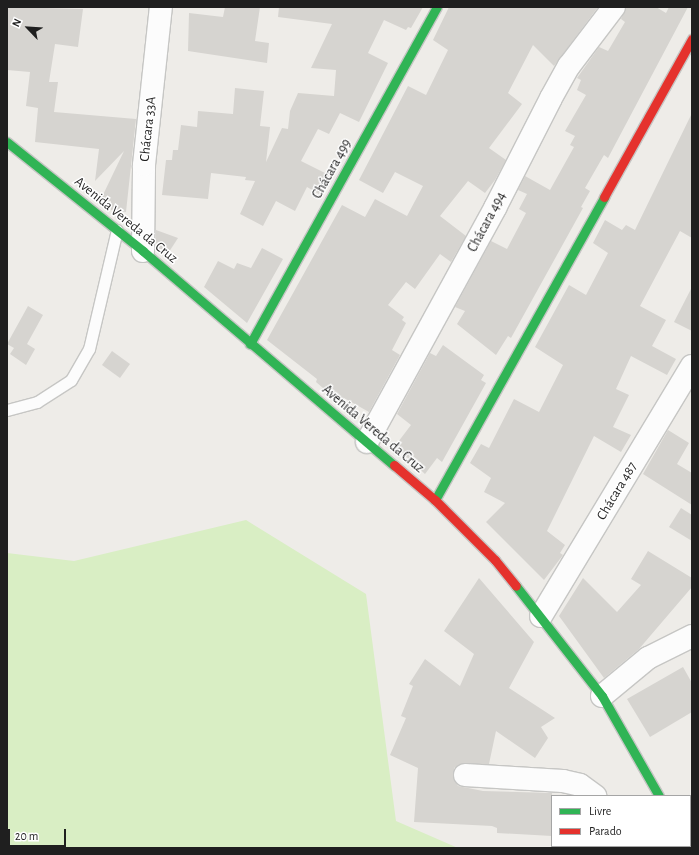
<!DOCTYPE html>
<meta charset="utf-8">
<style>
body{margin:0}
#map{position:relative;width:699px;height:855px;overflow:hidden;background:#eeece8;font-family:"Alegreya Sans",sans-serif}
div>[style]{position:absolute}
[style*='--x']{left:calc(var(--x)*1px);top:calc(var(--y)*1px);width:calc(var(--w)*1px);rotate:calc(var(--a)*1deg)}
.grass>*{inset:0;background:#d9eec4}
.building>*{inset:0;background:#d6d4d0}
.roads{filter:drop-shadow(1px 0 #c6c6c4) drop-shadow(-1px 0 #c6c6c4) drop-shadow(0 1px #c6c6c4) drop-shadow(0 -1px #c6c6c4)}
.lane>*{height:11px;margin:-5.5px;padding:0 5.5px;transform-origin:5.5px;border-radius:5.5px;background:#fcfcfc}
.street>*{height:22px;margin:-11px;padding:0 11px;transform-origin:11px;border-radius:11px;background:#fcfcfc}
.fast>*{height:9px;margin:-4.5px;padding:0 4.5px;transform-origin:4.5px;border-radius:4.5px;background:#30b455}
.jam>*{height:9px;margin:-4.5px;padding:0 4.5px;transform-origin:4.5px;border-radius:4.5px;background:#e5322d}
span{translate:-50% -50%;white-space:nowrap;text-align:center;line-height:1.15;-webkit-text-stroke:3px #fff;paint-order:stroke}
.street-label{font-size:14px;color:#1f1f1f}
.frame{position:absolute;inset:0;border:8px solid #1f1f1f;pointer-events:none}
.legend{position:absolute;left:551px;top:795px;width:140px;height:52px;box-sizing:border-box;background:#fff;border:1px solid #a5a5a5;margin:0;padding:5px 7px;list-style:none;font-size:12px;color:#1f1f1f}
.legend li{display:flex;align-items:center;gap:8px;height:20px}
.legend b{width:20px;border:1px solid #a5a5a5}
.north{position:absolute;left:8px;top:8px;width:40px;height:40px;-webkit-text-stroke:3px #fff;paint-order:stroke;rotate:295deg;font-size:11px;font-weight:700;line-height:16px;text-align:center;color:#1f1f1f}
.north::after{content:'';display:block;margin:auto;width:14px;height:18px;background:#1f1f1f;clip-path:polygon(50% 0,100% 100%,50% 72%,0 100%)}
.scale{position:absolute;left:8px;top:829px;width:58px;height:18px;box-sizing:border-box;border:2px solid #1f1f1f;border-top:0;padding-left:5px;font-size:12px;line-height:14px;white-space:nowrap;color:#1f1f1f;-webkit-text-stroke:3px #fff;paint-order:stroke}
</style>
<div id="map">
<div class="grass">
<div style="clip-path:polygon(246px 520px,366px 594px,396px 821px,458px 848px,7px 848px,7px 553px,74px 561px)"></div>
</div>
<div class="building">
<div style="clip-path:polygon(7px 7px,83px 9px,78px 47px,55px 44px,49px 82px,58px 82px,54px 112px,136px 119px,126px 212px,111px 210px,111px 201px,101px 199px,124px 151px,95px 181px,99px 149px,35px 142px,38px 108px,26px 106px,30px 72px,7px 70px)"></div>
<div style="clip-path:polygon(225px 7px,260px 7px,255px 41px,269px 43px,267px 63px,188px 51px,189px 13px,223px 17px)"></div>
<div style="clip-path:polygon(279px 7px,423px 7px,411px 28px,408px 27px,406px 30px,384px 20px,368px 53px,388px 63px,359px 122px,340px 113px,329px 134px,318px 129px,301px 161px,329px 175px,319px 194px,307px 187px,295px 211px,276px 201px,263px 226px,240px 214px,255px 181px,245px 180px,246px 177px,211px 173px,208px 199px,162px 195px,166px 160px,172px 160px,173px 150px,178px 150px,181px 125px,197px 127px,198px 111px,233px 114px,235px 88px,264px 91px,260px 126px,270px 127px,266px 162px,282px 128px,288px 129px,290px 111px,298px 93px,334px 96px,336px 70px,311px 68px,332px 24px,278px 17px)"></div>
<div style="clip-path:polygon(449px 7px,598px 7px,554px 66px,533px 45px,508px 93px,522px 104px,489px 148px,506px 160px,495px 180px,485px 193px,468px 181px,440px 216px,466px 236px,451px 262px,440px 254px,415px 289px,406px 282px,388px 305px,404px 317px,402px 320px,406px 323px,392px 350px,400px 355px,369px 412px,344px 398px,341px 403px,338px 401px,316px 382px,317px 379px,267px 340px,342px 205px,365px 217px,375px 199px,407px 216px,423px 186px,395px 172px,383px 193px,359px 180px,408px 86px,426px 95px,448px 50px,433px 40px)"></div>
<div style="clip-path:polygon(626px 7px,656px 7px,666px 13px,669px 7px,688px 7px,608px 158px,604px 155px,585px 188px,590px 191px,581px 207px,583px 208px,511px 338px,508px 336px,496px 355px,457px 324px,465px 311px,455px 307px,491px 241px,507px 249px,526px 213px,519px 209px,527px 194px,518px 190px,525px 176px,550px 190px,574px 147px,570px 145px,575px 136px,565px 131px,586px 95px,577px 90px,581px 80px,577px 78px,599px 47px,608px 51px,625px 22px,621px 19px)"></div>
<div style="clip-path:polygon(692px 113px,692px 238px,680px 231px,640px 306px,666px 320px,652px 346px,676px 359px,667px 375px,631px 356px,616px 389px,629px 395px,613px 427px,631px 435px,621px 452px,594px 436px,547px 531px,565px 545px,560px 553px,563px 555px,544px 580px,486px 522px,505px 503px,484px 492px,491px 478px,470px 463px,481px 444px,489px 448px,514px 399px,539px 412px,563px 365px,535px 347px,569px 285px,586px 295px,608px 253px,593px 243px,605px 220px,622px 230px,626px 225px,635px 230px)"></div>
<div style="clip-path:polygon(156px 230px,178px 238px,167px 255px,156px 245px)"></div>
<div style="clip-path:polygon(262px 248px,283px 259px,247px 323px,204px 287px,218px 261px,234px 269px,237px 263px,251px 268px)"></div>
<div style="clip-path:polygon(692px 287px,692px 331px,674px 322px)"></div>
<div style="clip-path:polygon(28px 306px,43px 315px,27px 344px,35px 349px,26px 365px,10px 354px,14px 348px,7px 344px)"></div>
<div style="clip-path:polygon(443px 345px,484px 375px,481px 380px,486px 383px,442px 462px,437px 458px,425px 474px,395px 446px,411px 425px,397px 414px,430px 353px,436px 356px)"></div>
<div style="clip-path:polygon(112px 351px,130px 364px,120px 378px,102px 365px)"></div>
<div style="clip-path:polygon(668px 430px,689px 443px,677px 464px,692px 473px,692px 505px,643px 474px)"></div>
<div style="clip-path:polygon(681px 508px,692px 515px,692px 541px,669px 527px)"></div>
<div style="clip-path:polygon(648px 551px,692px 578px,692px 587px,639px 649px,604px 678px,559px 616px,583px 578px,617px 612px,641px 585px,631px 579px)"></div>
<div style="clip-path:polygon(479px 578px,534px 642px,509px 688px,555px 718px,541px 727px,548px 738px,535px 758px,496px 731px,489px 764px,460px 764px,454px 768px,454px 780px,458px 786px,483px 791px,552px 793px,552px 836px,497px 833px,497px 828px,492px 826px,414px 822px,418px 768px,390px 755px,406px 718px,401px 716px,413px 686px,409px 684px,425px 659px,460px 686px,474px 654px,444px 631px)"></div>
<div style="clip-path:polygon(683px 667px,692px 683px,692px 712px,650px 737px,627px 699px)"></div>
</div>
<div class="roads">
<div class="lane">
<div style="--x:7;--y:410;--w:31;--a:-15"></div>
<div style="--x:37;--y:402;--w:40;--a:-32.9"></div>
<div style="--x:71;--y:380;--w:36;--a:-60"></div>
<div style="--x:89;--y:349;--w:122;--a:-76.8"></div>
</div>
<div class="street">
<div style="--x:143;--y:251;--w:86;--a:-89.3"></div>
<div style="--x:144;--y:165;--w:159;--a:-83.9"></div>
<div style="--x:367;--y:442;--w:267;--a:-61.3"></div>
<div style="--x:495;--y:208;--w:123;--a:-63"></div>
<div style="--x:551;--y:98;--w:37;--a:-61"></div>
<div style="--x:569;--y:66;--w:74;--a:-52.7"></div>
<div style="--x:541;--y:616;--w:292;--a:-58.9"></div>
<div style="--x:602;--y:696;--w:60;--a:-39.6"></div>
<div style="--x:648;--y:658;--w:49;--a:-26.6"></div>
<div style="--x:465;--y:775;--w:98;--a:3.5"></div>
<div style="--x:563;--y:781;--w:17;--a:13"></div>
<div style="--x:580;--y:785;--w:19;--a:36"></div>
</div>
<div class="fast">
<div style="--x:7;--y:142;--w:174;--a:38.7"></div>
<div style="--x:143;--y:251;--w:330;--a:40.5"></div>
<div style="--x:250;--y:344;--w:385;--a:-61"></div>
<div style="--x:435;--y:500;--w:347;--a:-60.8"></div>
<div style="--x:516;--y:586;--w:140;--a:52"></div>
<div style="--x:602;--y:696;--w:115;--a:60.3"></div>
<div style="--x:688;--y:846;--w:2;--a:63"></div>
</div>
<div class="jam">
<div style="--x:604;--y:197;--w:181;--a:-60.9"></div>
<div style="--x:394;--y:465;--w:54;--a:40.5"></div>
<div style="--x:435;--y:500;--w:85;--a:45"></div>
<div style="--x:495;--y:560;--w:33;--a:51"></div>
</div>
</div>
<div class="street-label">
<span style="left:148px;top:129px;rotate:-84deg">Chácara 33A</span>
<span style="left:332px;top:169px;rotate:-61deg">Chácara 499</span>
<span style="left:126px;top:220px;rotate:39deg">Avenida Vereda da Cruz</span>
<span style="left:487px;top:222px;rotate:-62deg">Chácara 494</span>
<span style="left:373px;top:429px;rotate:40deg">Avenida Vereda da Cruz</span>
<span style="left:617px;top:491px;rotate:-59deg">Chácara 487</span>
</div>
<div class="frame"></div>
<ul class="legend">
<li><b style="height:5px;background:#30b455"></b>Livre</li>
<li><b style="height:5px;background:#e5322d"></b>Parado</li>
</ul>
<div class="north">N</div>
<div class="scale">20 m</div>
</div>
